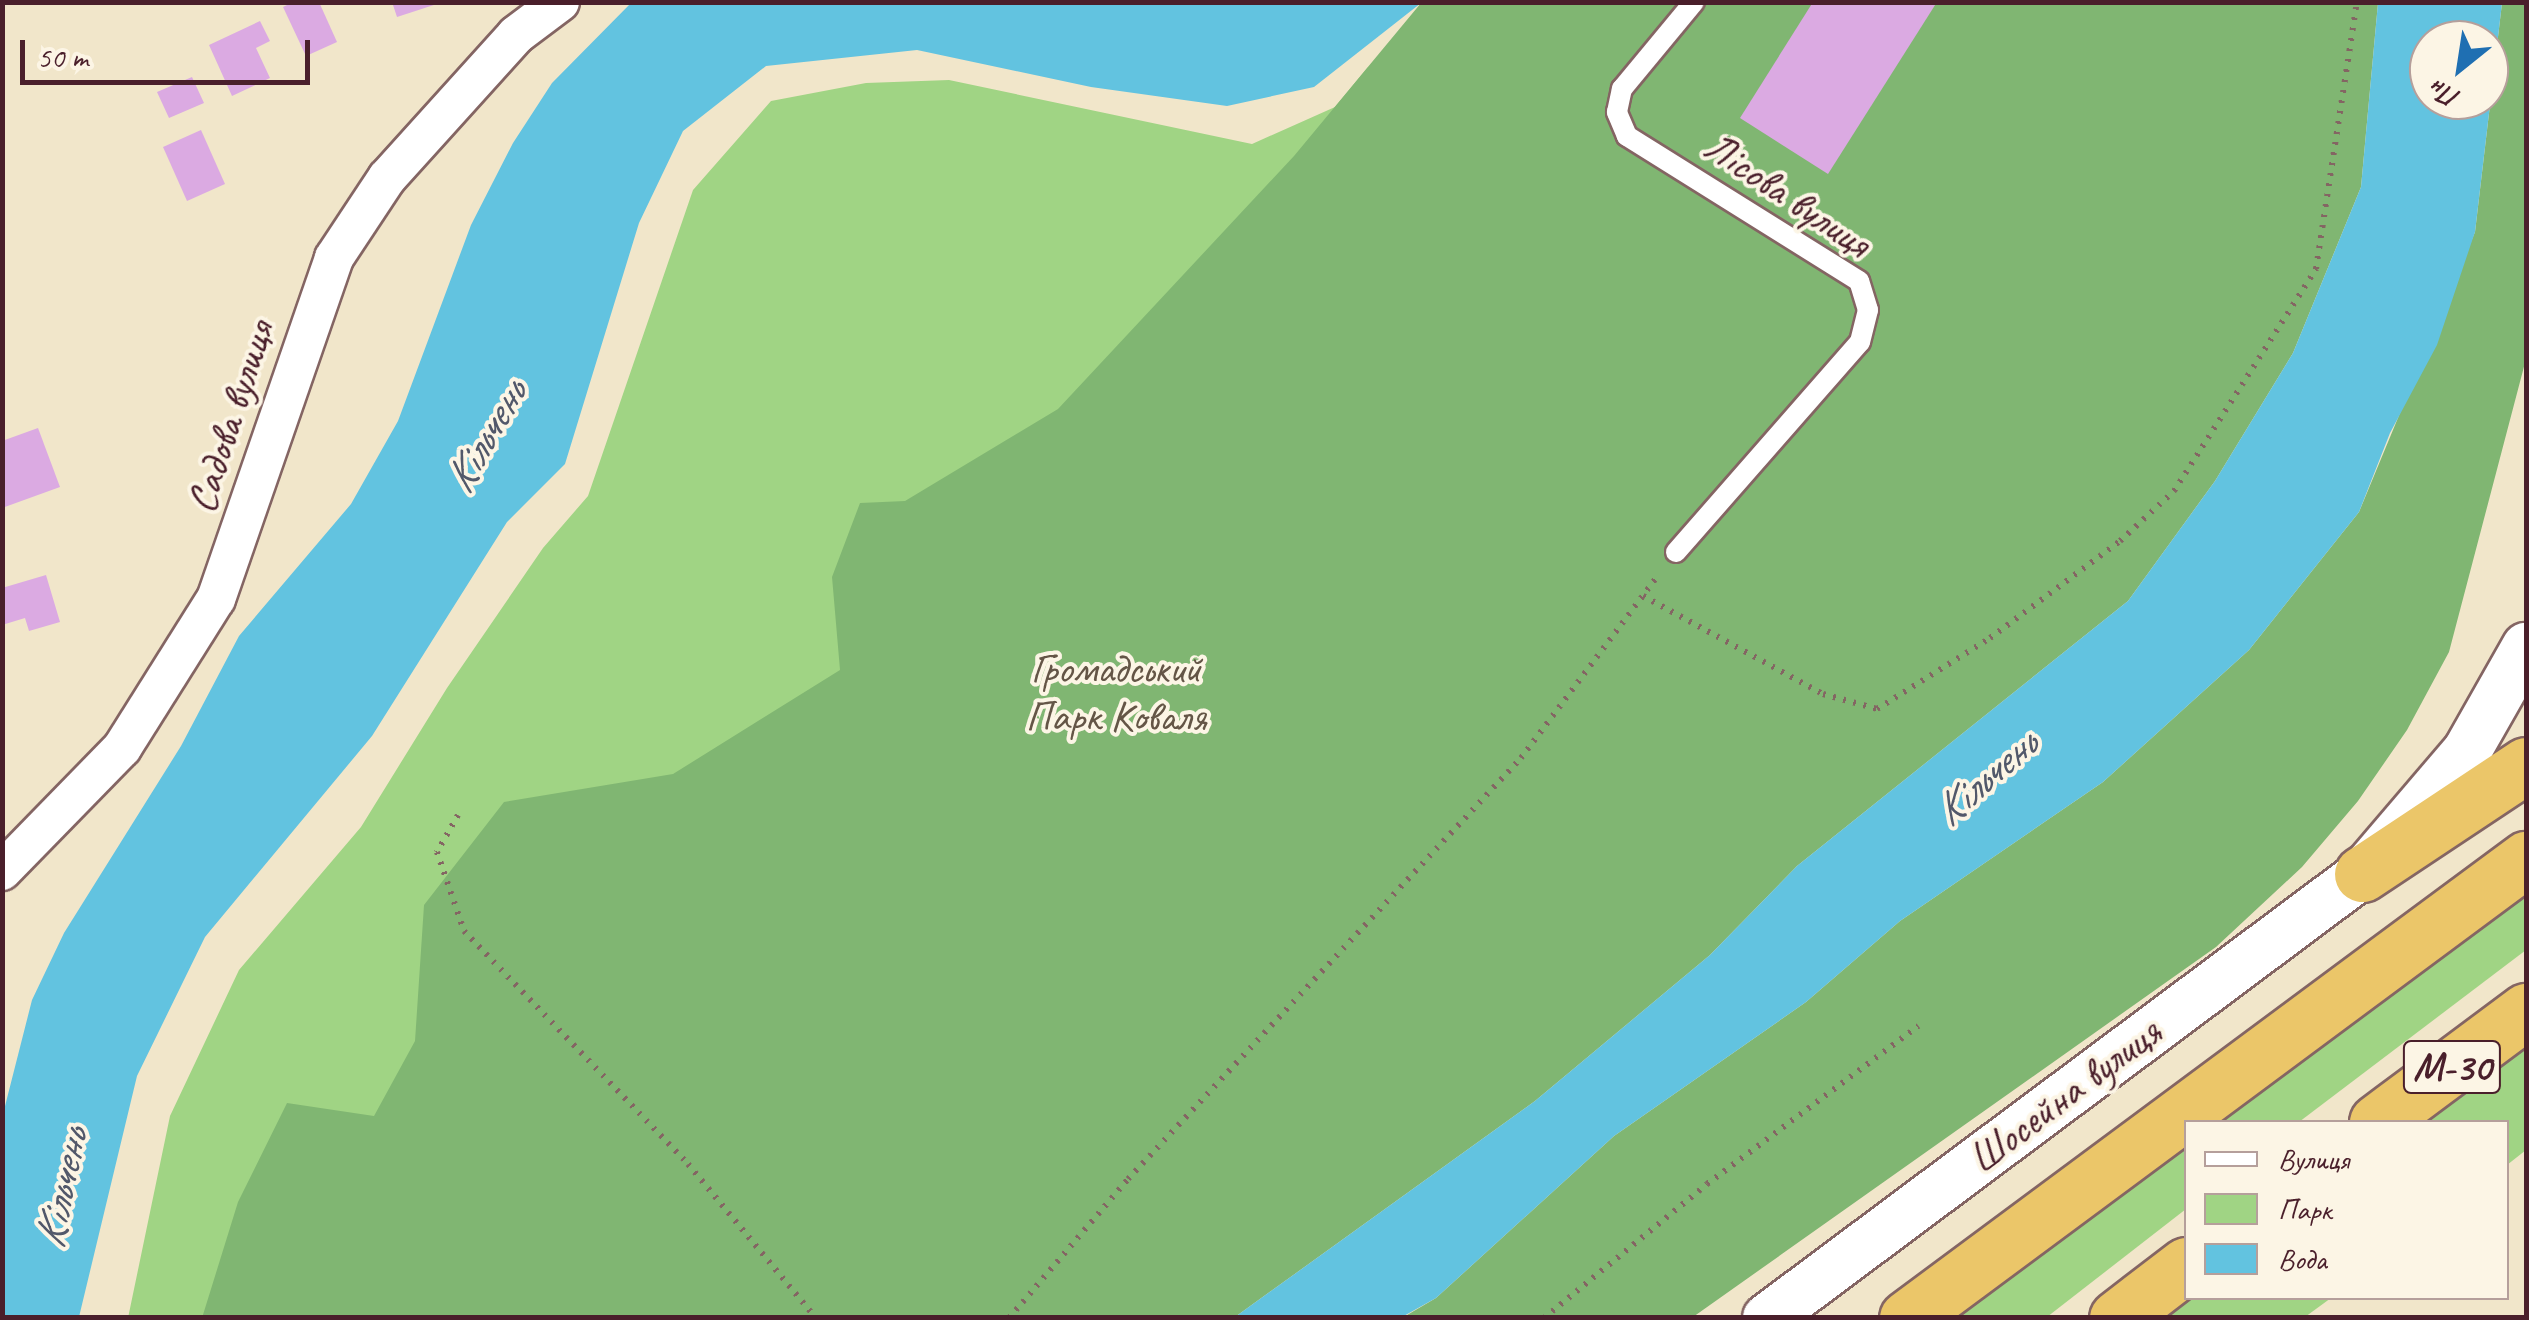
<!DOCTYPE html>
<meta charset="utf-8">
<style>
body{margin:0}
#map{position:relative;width:2529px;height:1320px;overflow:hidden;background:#f1e6ca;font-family:Caveat,sans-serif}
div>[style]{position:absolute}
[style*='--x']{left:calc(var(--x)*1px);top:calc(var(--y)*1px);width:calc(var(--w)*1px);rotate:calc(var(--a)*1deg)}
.green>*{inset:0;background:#a0d484}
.forest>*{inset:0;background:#80b672}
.water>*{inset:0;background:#62c3e0}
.building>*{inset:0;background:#dbaae2}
.path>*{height:6px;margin-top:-3px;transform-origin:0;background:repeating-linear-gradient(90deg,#846563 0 2.5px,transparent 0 10.5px)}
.roads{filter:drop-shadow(2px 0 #846563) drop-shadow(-2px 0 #846563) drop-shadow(0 2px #846563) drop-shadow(0 -2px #846563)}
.service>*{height:20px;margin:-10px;padding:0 10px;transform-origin:10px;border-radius:10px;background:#fff}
.minor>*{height:38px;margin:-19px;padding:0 19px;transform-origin:19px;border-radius:19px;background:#fff}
.tertiary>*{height:48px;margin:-24px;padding:0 24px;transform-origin:24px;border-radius:24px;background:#fff}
.trunk>*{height:55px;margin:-27.5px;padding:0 27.5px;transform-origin:27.5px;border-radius:27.5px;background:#ebc669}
span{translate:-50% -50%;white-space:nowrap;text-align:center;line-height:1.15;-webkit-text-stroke:8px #fcf5e5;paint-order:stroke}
.shield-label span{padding:2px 8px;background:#fcf5e5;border:2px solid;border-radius:8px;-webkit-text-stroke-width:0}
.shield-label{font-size:40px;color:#4a1f2b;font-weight:700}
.street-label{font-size:42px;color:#4a1f2b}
.park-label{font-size:42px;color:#645546}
.water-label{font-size:45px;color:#52586a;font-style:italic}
.frame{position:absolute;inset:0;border:5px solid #4a1f2b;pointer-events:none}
.legend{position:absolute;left:2184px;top:1120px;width:325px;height:180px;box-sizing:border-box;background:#fcf5e5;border:2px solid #b59f9b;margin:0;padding:12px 18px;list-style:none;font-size:30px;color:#4a1f2b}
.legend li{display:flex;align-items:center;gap:20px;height:50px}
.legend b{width:50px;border:2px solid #b59f9b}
.north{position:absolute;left:2409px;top:20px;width:100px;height:100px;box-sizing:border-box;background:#fcf5e5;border:2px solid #b59f9b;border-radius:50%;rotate:210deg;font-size:28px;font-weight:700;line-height:40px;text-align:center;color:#4a1f2b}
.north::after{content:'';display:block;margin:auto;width:35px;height:45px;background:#1f6fb2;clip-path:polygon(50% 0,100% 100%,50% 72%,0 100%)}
.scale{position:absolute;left:20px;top:40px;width:290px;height:45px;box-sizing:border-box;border:5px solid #4a1f2b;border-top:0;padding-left:12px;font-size:30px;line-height:35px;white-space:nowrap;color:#4a1f2b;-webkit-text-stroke:8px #fcf5e5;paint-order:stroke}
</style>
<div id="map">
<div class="green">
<div style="clip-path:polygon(1368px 67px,1233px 1317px,128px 1318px,170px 1116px,239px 970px,361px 827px,447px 688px,543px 548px,588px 496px,693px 190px,771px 101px,866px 83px,949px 80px,1252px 144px,1335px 107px)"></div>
<div style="clip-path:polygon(2526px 882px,2526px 950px,2299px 1122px,2200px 1122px)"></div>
<div style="clip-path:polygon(2526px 1046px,2526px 1150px,2507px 1165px,2506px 1122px,2424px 1122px)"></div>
<div style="clip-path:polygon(2186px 1133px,2186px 1209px,2047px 1317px,1938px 1318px)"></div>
<div style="clip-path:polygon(2191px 1298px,2331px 1298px,2305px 1317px,2164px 1317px)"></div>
</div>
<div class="forest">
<div style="clip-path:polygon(1421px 3px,2378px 3px,2361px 187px,2293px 353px,2215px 481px,2128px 601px,1797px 866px,1710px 955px,1535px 1101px,1235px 1317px,202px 1318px,238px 1202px,287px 1103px,374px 1116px,415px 1041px,424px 905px,504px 802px,673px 774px,840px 670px,832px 577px,860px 503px,905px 501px,1058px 409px,1294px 156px)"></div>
<div style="clip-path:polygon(2502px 3px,2526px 3px,2526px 359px,2449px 652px,2407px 730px,2358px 801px,2302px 867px,2216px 947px,1693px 1317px,1402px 1318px,1436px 1298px,1614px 1136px,1806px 1002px,1900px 921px,2103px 782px,2249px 650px,2359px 512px,2475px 232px)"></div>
</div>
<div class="water">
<div style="clip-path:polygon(632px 2px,1421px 3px,1314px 87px,1227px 106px,1091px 87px,917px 50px,766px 66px,683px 131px,639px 223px,565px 464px,507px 522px,372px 736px,205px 937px,137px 1076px,79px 1317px,3px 1317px,3px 1114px,32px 1000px,64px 933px,181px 746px,239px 636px,351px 504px,398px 421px,471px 225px,513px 143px,552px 83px)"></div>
<div style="clip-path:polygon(evenodd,2378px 3px,2502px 3px,2475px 232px,2437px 345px,2390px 433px,2359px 512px,2249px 650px,2103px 782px,1900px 921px,1806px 1002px,1614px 1136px,1436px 1298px,1402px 1317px,1235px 1317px,1535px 1101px,1710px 955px,1797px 866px,2128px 601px,2215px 481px,2293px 353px,2361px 187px,2378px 3px,2429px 40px,2489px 40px,2489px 100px,2429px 100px,2429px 40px)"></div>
</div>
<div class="building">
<div style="clip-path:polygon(293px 2px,319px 2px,337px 42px,306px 56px,283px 7px)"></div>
<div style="clip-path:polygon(392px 2px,440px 2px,440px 3px,397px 17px)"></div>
<div style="clip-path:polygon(1813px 2px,1937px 2px,1828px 174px,1740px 118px)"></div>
<div style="clip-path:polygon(260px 21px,270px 41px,256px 48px,270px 78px,232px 96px,209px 45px)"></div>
<div style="clip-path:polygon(192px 77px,204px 103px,169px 118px,157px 92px)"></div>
<div style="clip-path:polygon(201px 130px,225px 184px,187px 201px,163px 147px)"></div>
<div style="clip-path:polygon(38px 428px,60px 487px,2px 508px,2px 441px)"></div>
<div style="clip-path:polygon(46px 575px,60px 622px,29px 631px,25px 618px,2px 625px,2px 588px)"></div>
</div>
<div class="path">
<div style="--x:1643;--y:596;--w:205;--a:28.6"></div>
<div style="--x:1823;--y:694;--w:56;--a:15.5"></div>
<div style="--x:1877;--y:709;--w:133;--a:-32.1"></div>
<div style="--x:1990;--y:638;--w:162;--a:-36.7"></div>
<div style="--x:2120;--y:541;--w:74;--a:-42.8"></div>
<div style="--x:2174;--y:491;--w:264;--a:-57.4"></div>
<div style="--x:2316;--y:269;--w:270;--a:-81.3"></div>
<div style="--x:458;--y:815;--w:43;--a:119.6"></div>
<div style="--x:437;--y:852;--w:83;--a:71.1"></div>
<div style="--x:464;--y:931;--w:323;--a:46.1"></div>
<div style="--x:688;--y:1164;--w:200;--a:50.3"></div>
<div style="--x:1009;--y:1318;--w:183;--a:-49.4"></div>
<div style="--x:1128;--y:1179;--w:576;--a:-46.97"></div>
<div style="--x:1521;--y:758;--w:230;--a:-53.1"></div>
<div style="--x:1544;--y:1318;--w:211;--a:-39.4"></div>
<div style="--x:1707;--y:1184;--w:264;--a:-36.8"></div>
</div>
<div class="roads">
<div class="service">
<div style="--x:1676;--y:552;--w:279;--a:-48.8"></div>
<div style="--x:1860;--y:342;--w:33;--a:-76"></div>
<div style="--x:1868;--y:310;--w:30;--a:-107"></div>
<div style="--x:1859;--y:281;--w:274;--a:-148"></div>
<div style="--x:1627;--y:136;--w:26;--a:-113"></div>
<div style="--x:1617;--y:112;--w:24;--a:-78"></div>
<div style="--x:1622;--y:89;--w:113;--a:-50.4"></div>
</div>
<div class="minor">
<div style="--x:2;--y:871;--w:172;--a:-45.7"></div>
<div style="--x:122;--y:748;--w:176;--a:-57.8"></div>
<div style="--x:216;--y:599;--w:361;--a:-70.9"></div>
<div style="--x:334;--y:258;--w:96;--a:-56.5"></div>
<div style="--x:387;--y:178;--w:193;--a:-47.9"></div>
<div style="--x:516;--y:35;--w:55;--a:-36.9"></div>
</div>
<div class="tertiary">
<div style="--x:1767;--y:1318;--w:742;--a:-36.73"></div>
<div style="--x:2362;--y:874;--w:162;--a:-49.5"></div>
<div style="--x:2467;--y:751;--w:120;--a:-60.4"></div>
</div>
<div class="trunk">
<div style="--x:2362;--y:874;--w:197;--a:-33.6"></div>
<div style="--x:2377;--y:1122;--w:186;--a:-36.7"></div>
<div style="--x:1907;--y:1318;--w:771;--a:-36.56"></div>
<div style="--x:2117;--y:1318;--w:87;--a:-37.5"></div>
</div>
</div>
<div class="shield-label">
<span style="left:2452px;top:1067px">М-30</span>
</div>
<div class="street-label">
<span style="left:1787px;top:195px;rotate:34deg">Лісова вулиця</span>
<span style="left:231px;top:417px;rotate:-72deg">Садова вулиця</span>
<span style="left:2065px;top:1096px;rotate:-37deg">Шосейна вулиця</span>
</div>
<div class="park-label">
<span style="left:1116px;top:693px">Громадський<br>Парк Коваля</span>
</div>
<div class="water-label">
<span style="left:485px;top:437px;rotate:-60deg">Кільчень</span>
<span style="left:1985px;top:778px;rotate:-41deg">Кільчень</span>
<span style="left:61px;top:1189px;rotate:-78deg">Кільчень</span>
</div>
<div class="frame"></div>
<ul class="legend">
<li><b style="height:12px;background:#fff"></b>Вулиця</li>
<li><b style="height:28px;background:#a0d484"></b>Парк</li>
<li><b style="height:28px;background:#62c3e0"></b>Вода</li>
</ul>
<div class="north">Пн</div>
<div class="scale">50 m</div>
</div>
